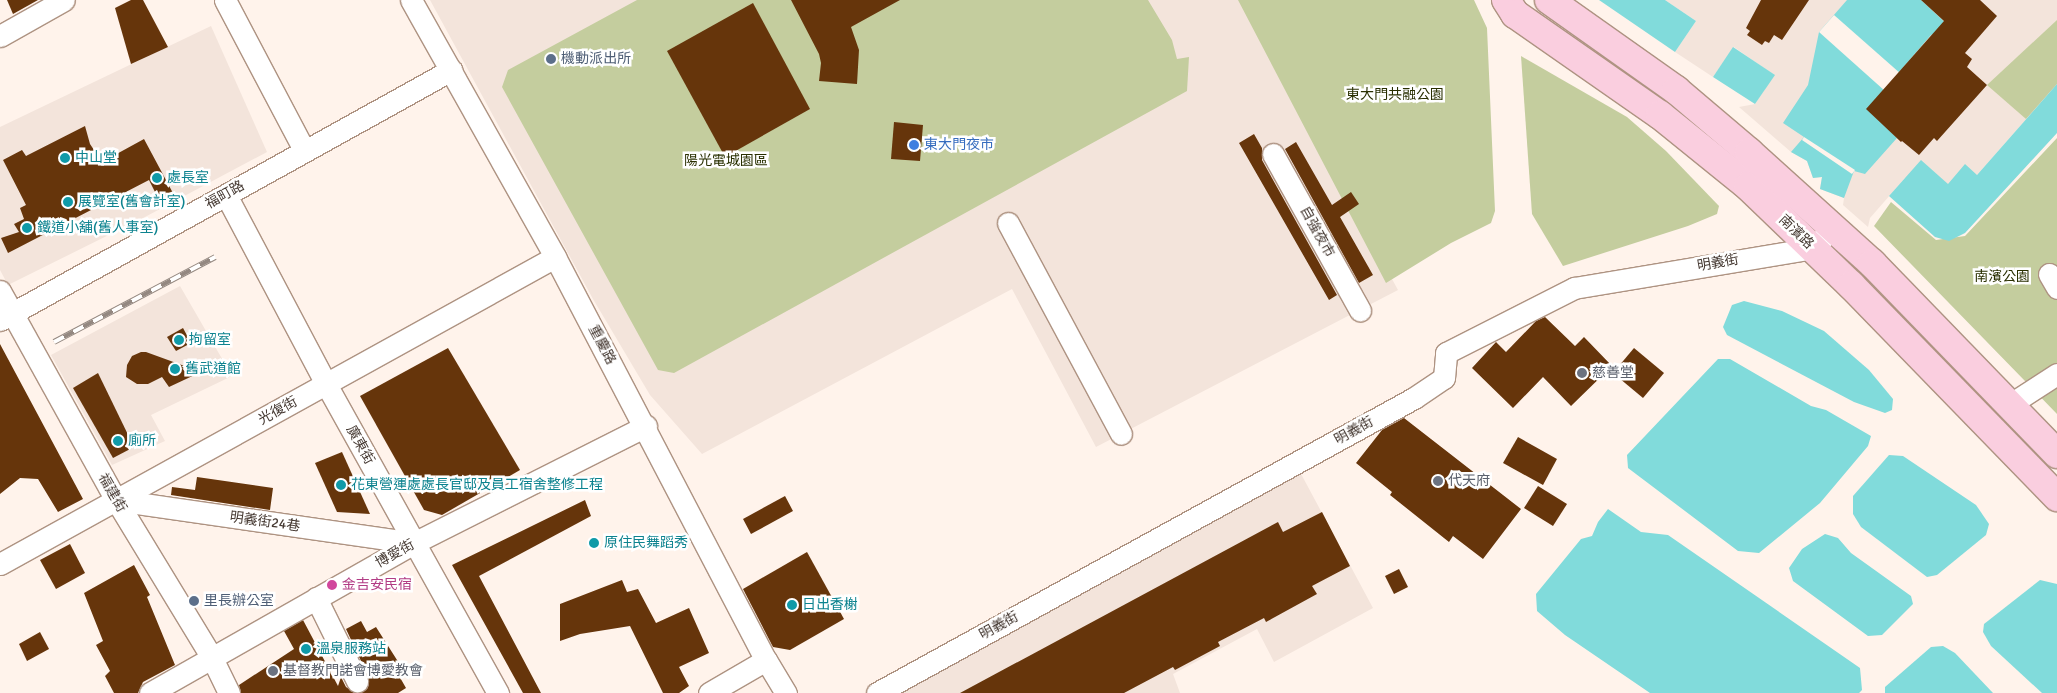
<!DOCTYPE html>
<meta charset="utf-8">
<style>
body{margin:0}
#map{position:relative;width:2057px;height:693px;overflow:hidden;background:#fff3eb;font-family:Signika,"Noto Sans TC",sans-serif}
div>[style]{position:absolute}
[style*='--x']{left:calc(var(--x)*1px);top:calc(var(--y)*1px);width:calc(var(--w)*1px);rotate:calc(var(--a)*1deg)}
.built>*{inset:0;background:#f3e4db}
.green>*{inset:0;background:#c4cd9e}
.water>*{inset:0;background:#81dbdb}
.pier>*{inset:0;background:#fff3eb}
.building>*{inset:0;background:#66350b}
.roads{filter:drop-shadow(1px 0 #ae9382) drop-shadow(-1px 0 #ae9382) drop-shadow(0 1px #ae9382) drop-shadow(0 -1px #ae9382)}
.minor>*{height:21px;margin:-10.5px;padding:0 10.5px;transform-origin:10.5px;border-radius:10.5px;background:#fff}
.major>*{height:28px;margin:-14px;padding:0 14px;transform-origin:14px;border-radius:14px;background:#facedf}
.rail>*{height:5.5px;margin-top:-2.75px;transform-origin:0;background:repeating-linear-gradient(90deg,#fff 0 11px,#948881 0 22px);box-sizing:border-box;border-block:1px solid #948881}
.dots>*{width:14px;height:14px;translate:-50% -50%;box-sizing:border-box;border:2px solid #fff;border-radius:50%}
span{translate:-50% -50%;white-space:nowrap;text-align:center;line-height:1.15;-webkit-text-stroke:5px #fff;paint-order:stroke}
.service-label{font-size:14px;color:#4e5e75}
.left{translate:0 -50%;text-align:left}
.park-label{font-size:14px;color:#292f00}
.shop-label{font-size:14px;color:#366cbe}
.culture-label{font-size:14px;color:#0d838f}
.street-label{font-size:14px;color:#463a33}
.worship-label{font-size:14px;color:#5b616d}
.hotel-label{font-size:14px;color:#b23c85}
</style>
<div id="map">
<div class="built">
<div style="clip-path:polygon(430px 0,1239px 0,1398px 290px,1096px 447px,1012px 289px,702px 454px,650px 395px,593px 299px)"></div>
<div style="clip-path:polygon(1665px 0,2057px 0,2057px 84px,1977px 175px,1948px 184px,1905px 178px,1870px 218px,1868px 227px,1843px 205px,1844px 198px,1820px 189px,1822px 177px,1813px 178px,1807px 161px,1791px 152px,1739px 107px,1755px 104px,1774px 75px,1734px 47px,1713px 77px,1675px 52px,1696px 21px)"></div>
<div style="clip-path:polygon(211px 26px,267px 152px,145px 217px,8px 285px,0 270px,0 127px)"></div>
<div style="clip-path:polygon(180px 286px,232px 376px,151px 415px,165px 441px,112px 465px,51px 355px)"></div>
<div style="clip-path:polygon(1300px 472px,1373px 608px,1274px 662px,1257px 629px,1173px 674px,1180px 693px,890px 693px)"></div>
</div>
<div class="green">
<div style="clip-path:polygon(637px 0,1148px 0,1172px 40px,1177px 59px,1189px 57px,1187px 91px,674px 373px,658px 370px,502px 87px,508px 70px)"></div>
<div style="clip-path:polygon(1238px 0,1474px 0,1487px 28px,1495px 211px,1491px 223px,1451px 243px,1386px 283px)"></div>
<div style="clip-path:polygon(2057px 20px,2057px 84px,2026px 119px,1987px 85px)"></div>
<div style="clip-path:polygon(1521px 56px,1627px 117px,1666px 151px,1719px 206px,1717px 214px,1688px 226px,1563px 266px,1532px 214px)"></div>
<div style="clip-path:polygon(2057px 138px,2057px 414px,1874px 226px,1891px 202px,1936px 240px,1965px 236px)"></div>
</div>
<div class="water">
<div style="clip-path:polygon(1599px 0,1665px 0,1696px 21px,1675px 52px)"></div>
<div style="clip-path:polygon(1847px 0,1921px 0,1950px 27px,1931px 35px,1867px 109px,1897px 138px,1865px 174px,1854px 171px,1844px 198px,1820px 189px,1822px 177px,1813px 178px,1807px 161px,1791px 152px,1804px 137px,1783px 123px,1808px 85px,1819px 32px)"></div>
<div style="clip-path:polygon(1733px 47px,1775px 75px,1755px 104px,1713px 77px)"></div>
<div style="clip-path:polygon(2057px 84px,2057px 133px,1965px 233px,1949px 241px,1935px 237px,1889px 196px,1921px 160px,1948px 184px,1965px 164px,1977px 175px)"></div>
<div style="clip-path:polygon(1744px 301px,1782px 311px,1824px 331px,1869px 370px,1893px 399px,1892px 410px,1885px 413px,1854px 402px,1727px 335px,1723px 327px,1732px 305px)"></div>
<div style="clip-path:polygon(1718px 359px,1730px 359px,1811px 406px,1826px 410px,1871px 436px,1868px 446px,1820px 503px,1759px 553px,1738px 551px,1628px 468px,1627px 455px)"></div>
<div style="clip-path:polygon(1889px 455px,1903px 456px,1976px 505px,1989px 524px,1986px 535px,1937px 575px,1927px 577px,1861px 527px,1853px 514px,1853px 496px)"></div>
<div style="clip-path:polygon(1608px 509px,1641px 532px,1668px 535px,1860px 668px,1862px 690px,1859px 693px,1650px 693px,1565px 635px,1537px 611px,1536px 594px,1581px 539px,1592px 536px,1598px 522px)"></div>
<div style="clip-path:polygon(1825px 534px,1838px 538px,1851px 553px,1911px 596px,1913px 604px,1882px 635px,1868px 636px,1793px 581px,1789px 568px,1802px 549px)"></div>
<div style="clip-path:polygon(2040px 580px,2057px 584px,2057px 693px,2042px 693px,1991px 646px,1983px 632px,1984px 624px)"></div>
<div style="clip-path:polygon(1943px 646px,1955px 653px,1993px 693px,1885px 693px,1885px 687px,1931px 647px)"></div>
</div>
<div class="pier">
<div style="clip-path:polygon(1834px 15px,1901px 74px,1885px 91px,1819px 32px)"></div>
<div style="clip-path:polygon(1804px 137px,1855px 170px,1852px 174px,1802px 140px)"></div>
</div>
<div class="building">
<div style="clip-path:polygon(7px 0,38px 0,13px 14px)"></div>
<div style="clip-path:polygon(131px 0,143px 0,168px 47px,131px 64px,115px 8px)"></div>
<div style="clip-path:polygon(791px 0,900px 0,851px 27px,859px 50px,857px 84px,819px 81px,821px 63px,819px 54px)"></div>
<div style="clip-path:polygon(1761px 0,1809px 0,1782px 40px,1774px 35px,1769px 43px,1765px 41px,1762px 45px,1747px 35px,1750px 31px,1746px 28px)"></div>
<div style="clip-path:polygon(1921px 0,1980px 0,1997px 16px,1965px 53px,1972px 59px,1967px 67px,1987px 85px,1937px 141px,1934px 138px,1919px 155px,1902px 141px,1901px 142px,1866px 109px,1944px 21px)"></div>
<div style="clip-path:polygon(753px 3px,810px 109px,725px 157px,667px 51px)"></div>
<div style="clip-path:polygon(894px 122px,923px 125px,920px 161px,891px 159px)"></div>
<div style="clip-path:polygon(85px 126px,90px 144px,102px 162px,144px 139px,174px 195px,160px 202px,149px 180px,8px 253px,1px 238px,19px 232px,14px 224px,24px 219px,20px 208px,26px 205px,3px 160px,22px 150px,26px 156px)"></div>
<div style="clip-path:polygon(1254px 134px,1262px 148px,1262px 160px,1337px 295px,1329px 300px,1239px 143px)"></div>
<div style="clip-path:polygon(1296px 142px,1332px 205px,1351px 192px,1359px 204px,1340px 217px,1373px 275px,1359px 283px,1285px 149px)"></div>
<div style="clip-path:polygon(1545px 317px,1575px 346px,1584px 337px,1612px 366px,1571px 406px,1543px 377px,1513px 408px,1472px 368px,1496px 342px,1506px 352px,1536px 321px)"></div>
<div style="clip-path:polygon(183px 328px,191px 343px,176px 351px,167px 337px)"></div>
<div style="clip-path:polygon(0 344px,83px 499px,58px 512px,38px 479px,20px 478px,0 494px)"></div>
<div style="clip-path:polygon(448px 348px,520px 470px,442px 515px,424px 510px,360px 396px)"></div>
<div style="clip-path:polygon(1634px 348px,1664px 373px,1643px 398px,1613px 373px)"></div>
<div style="clip-path:polygon(141px 352px,146px 352px,201px 372px,169px 387px,162px 377px,148px 384px,137px 384px,126px 377px,127px 365px,132px 356px)"></div>
<div style="clip-path:polygon(98px 373px,134px 447px,113px 458px,73px 388px)"></div>
<div style="clip-path:polygon(1404px 418px,1521px 509px,1483px 559px,1453px 536px,1449px 542px,1390px 495px,1392px 492px,1356px 463px,1382px 430px)"></div>
<div style="clip-path:polygon(1518px 437px,1557px 459px,1543px 485px,1503px 463px)"></div>
<div style="clip-path:polygon(342px 452px,370px 514px,337px 512px,315px 463px)"></div>
<div style="clip-path:polygon(197px 477px,273px 488px,270px 510px,171px 495px,172px 487px,195px 490px)"></div>
<div style="clip-path:polygon(1538px 486px,1567px 504px,1553px 526px,1524px 508px)"></div>
<div style="clip-path:polygon(785px 496px,793px 511px,751px 534px,743px 519px)"></div>
<div style="clip-path:polygon(585px 500px,591px 516px,479px 576px,541px 693px,523px 693px,452px 565px)"></div>
<div style="clip-path:polygon(1322px 512px,1350px 566px,1312px 586px,1317px 594px,1266px 622px,1264px 618px,1218px 642px,1220px 646px,1175px 670px,1173px 667px,1124px 693px,960px 693px,1278px 522px,1283px 532px)"></div>
<div style="clip-path:polygon(70px 544px,85px 573px,56px 589px,40px 560px)"></div>
<div style="clip-path:polygon(807px 552px,844px 619px,790px 650px,773px 647px,743px 589px)"></div>
<div style="clip-path:polygon(134px 565px,150px 595px,147px 597px,175px 665px,143px 682px,138px 693px,114px 693px,105px 676px,110px 671px,96px 645px,103px 641px,84px 593px)"></div>
<div style="clip-path:polygon(1399px 569px,1408px 587px,1394px 594px,1385px 576px)"></div>
<div style="clip-path:polygon(622px 580px,627px 592px,638px 589px,656px 623px,689px 608px,709px 653px,679px 667px,689px 686px,679px 693px,663px 693px,630px 626px,580px 634px,560px 641px,560px 604px)"></div>
<div style="clip-path:polygon(303px 620px,338px 686px,341px 677px,346px 687px,355px 693px,241px 693px,239px 685px,294px 649px,284px 631px)"></div>
<div style="clip-path:polygon(361px 621px,367px 632px,376px 627px,404px 671px,398px 674px,406px 688px,398px 693px,359px 693px,368px 688px,368px 676px,346px 629px)"></div>
<div style="clip-path:polygon(40px 632px,49px 649px,27px 661px,19px 644px)"></div>
</div>
<div class="roads">
<div class="minor">
<div style="--x:225;--y:0;--w:170;--a:62.2"></div>
<div style="--x:411;--y:0;--w:295;--a:60.7"></div>
<div style="--x:555;--y:257;--w:455;--a:62.4"></div>
<div style="--x:766;--y:660;--w:39;--a:59"></div>
<div style="--x:0;--y:36;--w:73;--a:-29.4"></div>
<div style="--x:1273;--y:154;--w:179;--a:60.9"></div>
<div style="--x:226;--y:195;--w:214;--a:62.1"></div>
<div style="--x:326;--y:384;--w:354;--a:60.9"></div>
<div style="--x:1008;--y:223;--w:239;--a:61.8"></div>
<div style="--x:2049;--y:274;--w:16;--a:60"></div>
<div style="--x:0;--y:291;--w:239;--a:61"></div>
<div style="--x:116;--y:500;--w:185;--a:58.7"></div>
<div style="--x:212;--y:658;--w:39;--a:64"></div>
<div style="--x:0;--y:320;--w:516;--a:-29"></div>
<div style="--x:2009;--y:405;--w:57;--a:-32.9"></div>
<div style="--x:116;--y:500;--w:301;--a:8.2"></div>
<div style="--x:0;--y:564;--w:634;--a:-28.95"></div>
<div style="--x:316;--y:598;--w:93;--a:63.7"></div>
<div style="--x:150;--y:693;--w:304;--a:-29.6"></div>
<div style="--x:414;--y:543;--w:260;--a:-26.8"></div>
<div style="--x:709;--y:693;--w:66;--a:-30.1"></div>
<div style="--x:877;--y:693;--w:613;--a:-28.78"></div>
<div style="--x:1414;--y:398;--w:36;--a:-34"></div>
<div style="--x:1444;--y:378;--w:25;--a:-85"></div>
<div style="--x:1446;--y:353;--w:144;--a:-26.9"></div>
<div style="--x:1574;--y:288;--w:242;--a:-9.5"></div>
<div style="--x:1813;--y:248;--w:29;--a:-46"></div>
</div>
<div class="major">
<div style="--x:1506;--y:0;--w:17;--a:57"></div>
<div style="--x:1515;--y:14;--w:177;--a:34.9"></div>
<div style="--x:1660;--y:115;--w:113;--a:38.9"></div>
<div style="--x:1748;--y:186;--w:143;--a:43.9"></div>
<div style="--x:1851;--y:285;--w:296;--a:45.8"></div>
<div style="--x:1549;--y:0;--w:156;--a:35.3"></div>
<div style="--x:1676;--y:90;--w:96;--a:40.3"></div>
<div style="--x:1749;--y:152;--w:166;--a:42.1"></div>
<div style="--x:1872;--y:263;--w:266;--a:45.9"></div>
</div>
</div>
<div class="rail">
<div style="--x:54;--y:342;--w:182;--a:-27.8"></div>
</div>
<div class="dots">
<div style="left:551px;top:59px;background:#5c6f8a"></div>
<div style="left:914px;top:145px;background:#3f7fe0"></div>
<div style="left:65px;top:158px;background:#0f9aa8"></div>
<div style="left:157px;top:178px;background:#0f9aa8"></div>
<div style="left:68px;top:202px;background:#0f9aa8"></div>
<div style="left:27px;top:228px;background:#0f9aa8"></div>
<div style="left:179px;top:340px;background:#0f9aa8"></div>
<div style="left:175px;top:369px;background:#0f9aa8"></div>
<div style="left:1582px;top:373px;background:#6b7280"></div>
<div style="left:118px;top:441px;background:#0f9aa8"></div>
<div style="left:1438px;top:481px;background:#6b7280"></div>
<div style="left:341px;top:485px;background:#0f9aa8"></div>
<div style="left:594px;top:543px;background:#0f9aa8"></div>
<div style="left:332px;top:585px;background:#d1479c"></div>
<div style="left:194px;top:601px;background:#5c6f8a"></div>
<div style="left:792px;top:605px;background:#0f9aa8"></div>
<div style="left:306px;top:649px;background:#0f9aa8"></div>
<div style="left:273px;top:671px;background:#6b7280"></div>
</div>
<div class="service-label">
<span class="left" style="left:561px;top:59px">機動派出所</span>
<span class="left" style="left:204px;top:601px">里長辦公室</span>
</div>
<div class="park-label">
<span style="left:1395px;top:95px">東大門共融公園</span>
<span style="left:726px;top:161px">陽光電城園區</span>
<span style="left:2002px;top:277px">南濱公園</span>
</div>
<div class="shop-label">
<span class="left" style="left:924px;top:145px">東大門夜市</span>
</div>
<div class="culture-label">
<span class="left" style="left:75px;top:158px">中山堂</span>
<span class="left" style="left:167px;top:178px">處長室</span>
<span class="left" style="left:78px;top:202px">展覽室(舊會計室)</span>
<span class="left" style="left:37px;top:228px">鐵道小舖(舊人事室)</span>
<span class="left" style="left:189px;top:340px">拘留室</span>
<span class="left" style="left:185px;top:369px">舊武道館</span>
<span class="left" style="left:128px;top:441px">廁所</span>
<span class="left" style="left:351px;top:485px">花東營運處處長官邸及員工宿舍整修工程</span>
<span class="left" style="left:604px;top:543px">原住民舞蹈秀</span>
<span class="left" style="left:802px;top:605px">日出香榭</span>
<span class="left" style="left:316px;top:649px">溫泉服務站</span>
</div>
<div class="street-label">
<span style="left:225px;top:195px;rotate:-29deg">福町路</span>
<span style="left:1317px;top:232px;rotate:61deg">自強夜市</span>
<span style="left:1796px;top:232px;rotate:44deg">南濱路</span>
<span style="left:1718px;top:263px;rotate:-10deg">明義街</span>
<span style="left:602px;top:345px;rotate:62deg">重慶路</span>
<span style="left:278px;top:411px;rotate:-29deg">光復街</span>
<span style="left:1354px;top:431px;rotate:-29deg">明義街</span>
<span style="left:360px;top:445px;rotate:61deg">廣東街</span>
<span style="left:112px;top:493px;rotate:60deg">福建街</span>
<span style="left:265px;top:522px;rotate:8deg">明義街24巷</span>
<span style="left:395px;top:554px;rotate:-29deg">博愛街</span>
<span style="left:999px;top:626px;rotate:-29deg">明義街</span>
</div>
<div class="worship-label">
<span class="left" style="left:1592px;top:373px">慈善堂</span>
<span class="left" style="left:1448px;top:481px">代天府</span>
<span class="left" style="left:283px;top:671px">基督教門諾會博愛教會</span>
</div>
<div class="hotel-label">
<span class="left" style="left:342px;top:585px">金吉安民宿</span>
</div>
</div>
